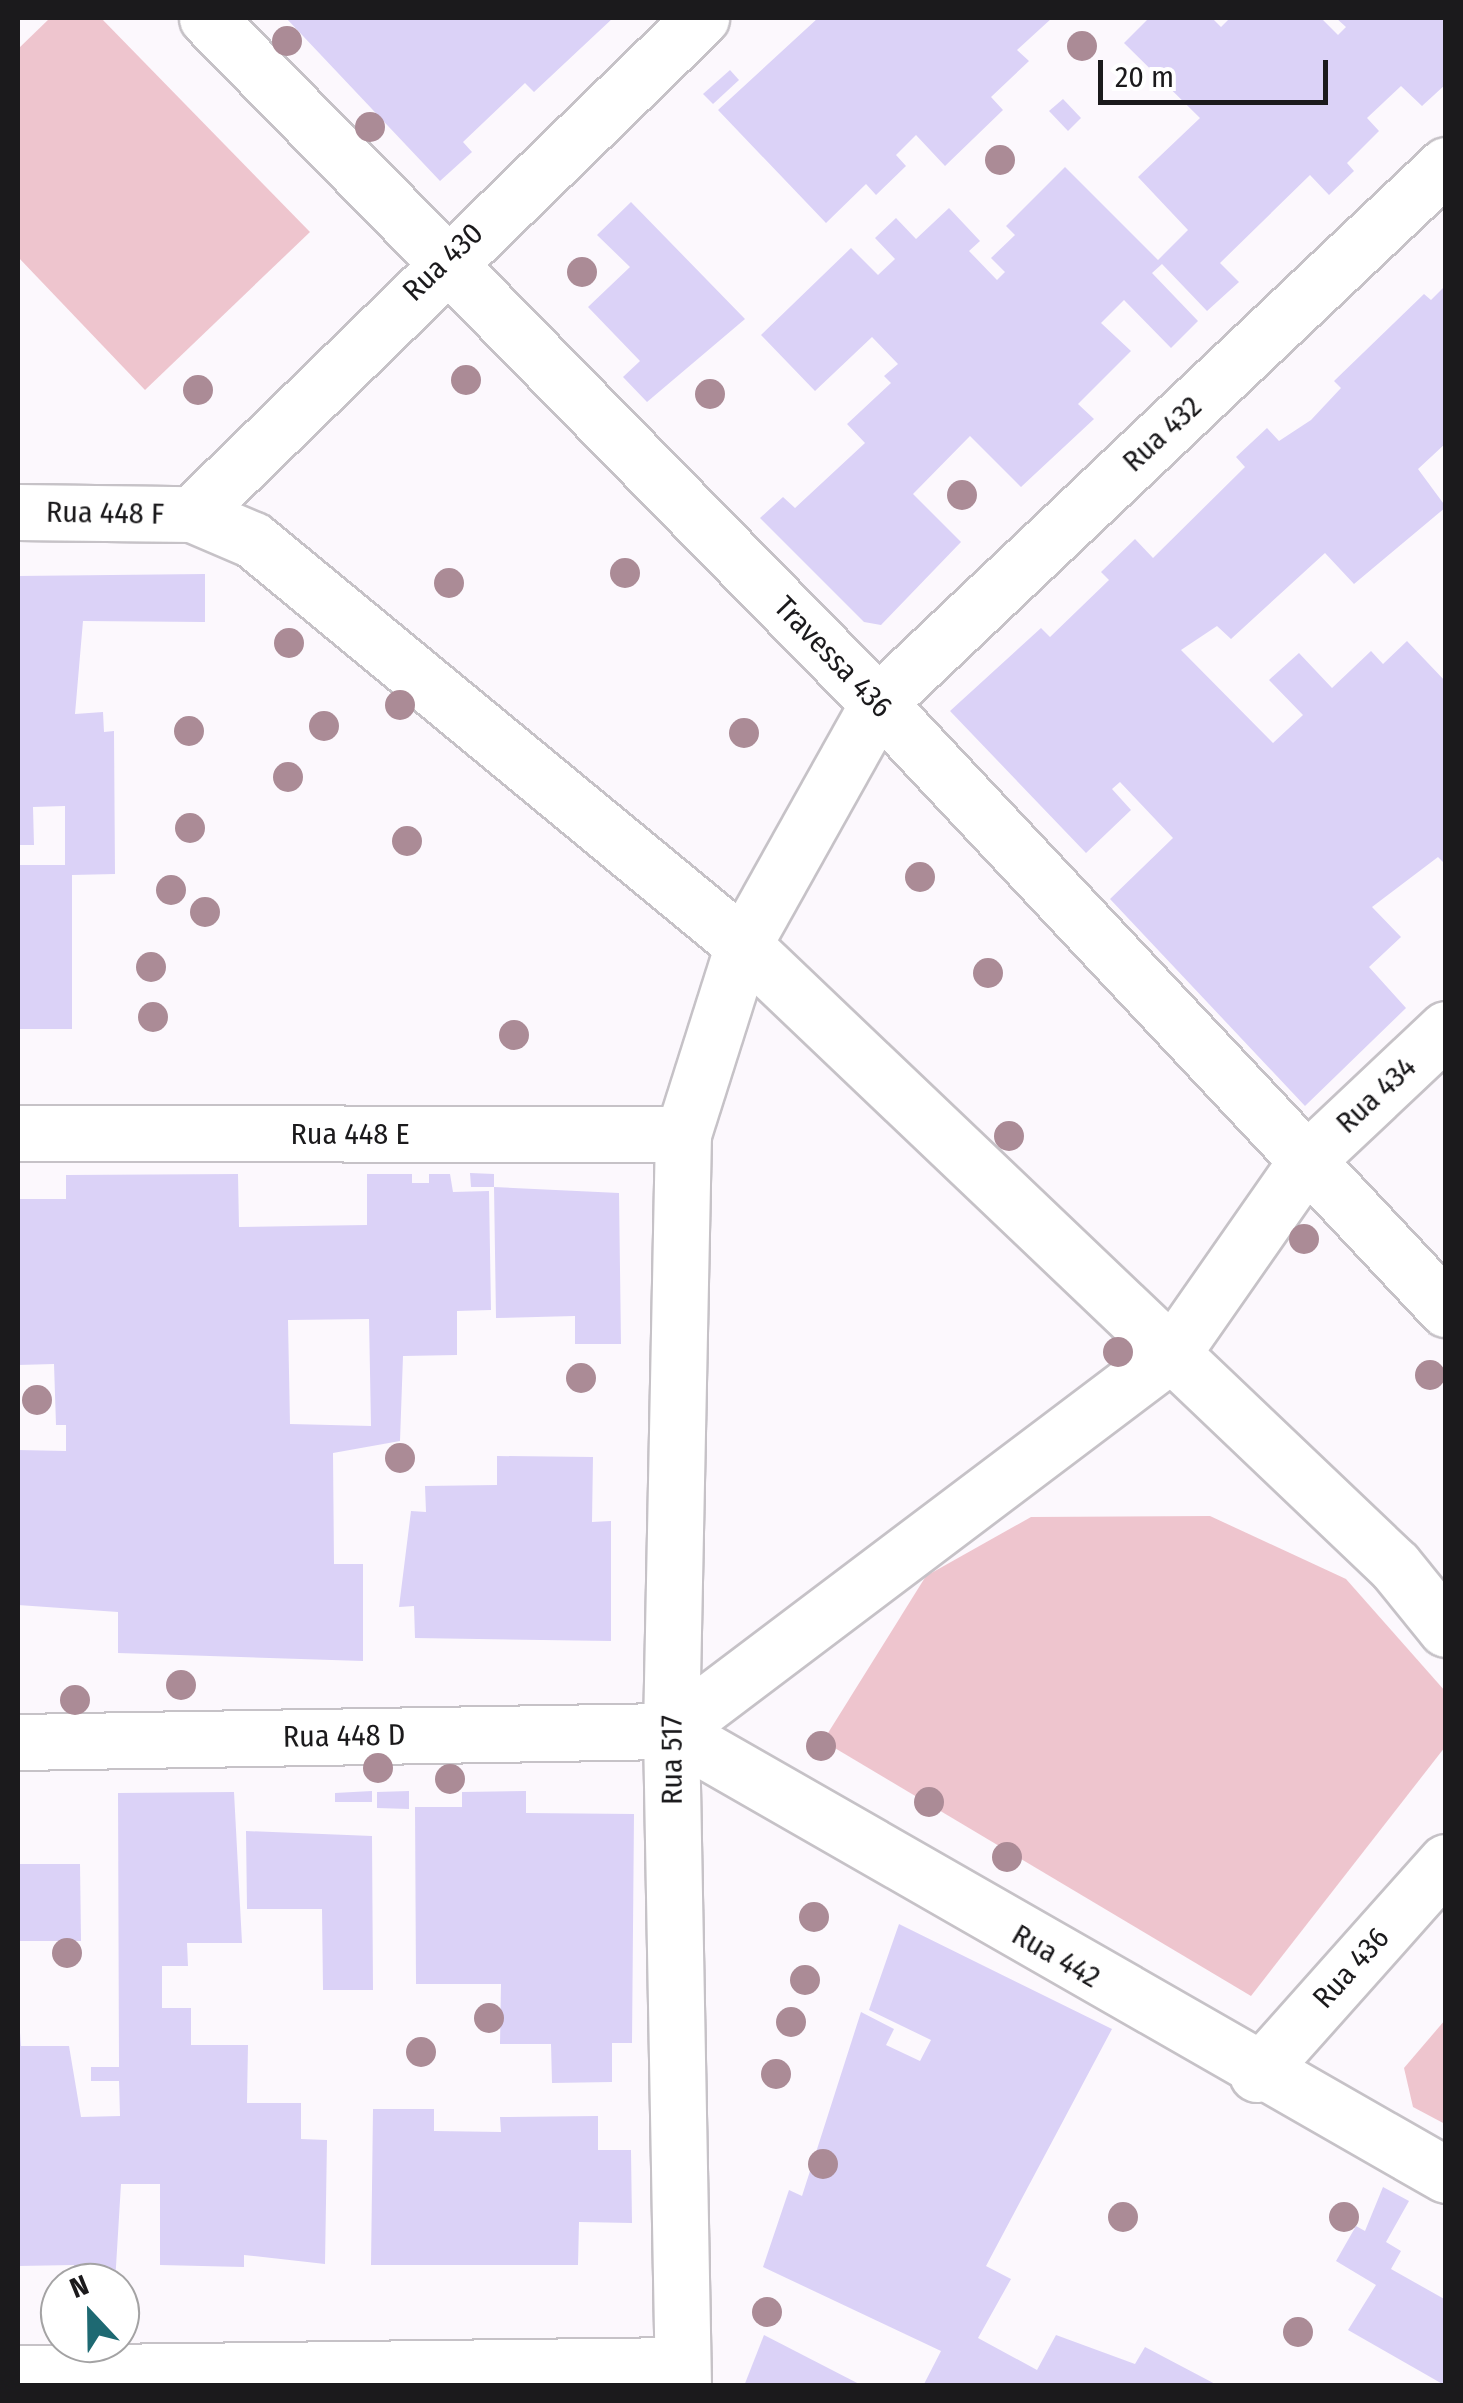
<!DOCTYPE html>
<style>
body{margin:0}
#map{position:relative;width:1463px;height:2403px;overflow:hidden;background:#fcf8fd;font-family:"Fira Sans Condensed",sans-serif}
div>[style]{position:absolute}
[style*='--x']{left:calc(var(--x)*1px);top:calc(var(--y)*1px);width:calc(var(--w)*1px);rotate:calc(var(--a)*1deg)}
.green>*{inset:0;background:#eec5ce}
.building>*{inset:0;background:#dbd2f7}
.roads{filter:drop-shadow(2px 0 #c6c2c7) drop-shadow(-2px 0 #c6c2c7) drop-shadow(0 2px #c6c2c7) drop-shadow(0 -2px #c6c2c7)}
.street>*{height:55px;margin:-27.5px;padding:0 27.5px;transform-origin:27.5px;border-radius:27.5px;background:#fff}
.trees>*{width:30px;height:30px;margin:-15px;border-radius:50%;background:#ab8b96}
span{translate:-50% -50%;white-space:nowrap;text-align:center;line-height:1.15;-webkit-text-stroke:10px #fff;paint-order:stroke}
.street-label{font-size:30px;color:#1b1a1c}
.frame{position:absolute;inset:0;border:20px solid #1b1a1c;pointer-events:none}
.north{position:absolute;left:40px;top:2263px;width:100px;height:100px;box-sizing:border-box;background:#fff;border:2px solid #a4a3a4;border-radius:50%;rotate:338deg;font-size:28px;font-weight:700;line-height:40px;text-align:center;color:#1b1a1c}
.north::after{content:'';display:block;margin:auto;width:35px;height:45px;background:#1e6972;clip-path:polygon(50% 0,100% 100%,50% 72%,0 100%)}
.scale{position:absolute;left:1098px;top:60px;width:230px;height:45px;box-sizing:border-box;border:5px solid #1b1a1c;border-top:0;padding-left:12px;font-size:30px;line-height:35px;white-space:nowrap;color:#1b1a1c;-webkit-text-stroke:8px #fff;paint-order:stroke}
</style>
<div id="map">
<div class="green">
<div style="clip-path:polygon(50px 18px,101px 18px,310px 232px,145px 390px,18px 257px,18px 49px)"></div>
<div style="clip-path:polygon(1210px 1516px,1346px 1579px,1445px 1691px,1445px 1747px,1251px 1996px,823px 1741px,926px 1576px,1031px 1517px)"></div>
<div style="clip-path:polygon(1445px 2020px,1445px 2124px,1413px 2107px,1404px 2068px)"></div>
</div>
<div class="building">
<div style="clip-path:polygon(286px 18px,613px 18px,534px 92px,525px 83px,463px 142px,472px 152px,440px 181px)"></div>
<div style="clip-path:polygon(818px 18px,1052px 18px,1017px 50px,1029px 61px,991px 97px,1003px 110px,945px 166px,916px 135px,896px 155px,906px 166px,876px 195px,866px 184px,826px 223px,718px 110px)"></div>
<div style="clip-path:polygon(1149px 18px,1212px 18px,1221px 27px,1230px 18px,1321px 18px,1338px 35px,1346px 27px,1336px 18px,1446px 18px,1446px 84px,1422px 106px,1401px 86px,1367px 118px,1379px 131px,1347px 163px,1354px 171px,1329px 195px,1310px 175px,1220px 263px,1239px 282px,1207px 311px,1162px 264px,1152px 273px,1198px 321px,1171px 348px,1124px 300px,1101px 323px,1131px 351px,1078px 404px,1094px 419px,1021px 487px,970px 436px,913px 494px,961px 542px,881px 625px,864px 622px,760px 518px,783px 497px,795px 508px,865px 443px,847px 424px,891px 383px,884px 376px,898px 364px,872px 337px,815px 391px,761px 335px,851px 248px,878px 275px,895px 259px,875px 238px,896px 218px,916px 239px,949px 208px,980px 241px,969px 251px,997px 280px,1005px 272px,991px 258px,1015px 235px,1006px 226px,1065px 167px,1158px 260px,1188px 230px,1138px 177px,1200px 118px,1124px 43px)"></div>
<div style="clip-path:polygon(730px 70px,739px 80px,713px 104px,703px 94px)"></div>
<div style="clip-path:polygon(1063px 99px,1081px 118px,1068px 131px,1049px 111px)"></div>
<div style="clip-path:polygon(631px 202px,745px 319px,647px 402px,623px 377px,640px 361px,588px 307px,630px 267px,597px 235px)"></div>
<div style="clip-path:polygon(1446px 285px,1446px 443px,1418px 469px,1446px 507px,1354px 584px,1325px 553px,1231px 639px,1217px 626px,1181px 650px,1273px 743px,1303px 715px,1269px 680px,1299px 653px,1332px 688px,1371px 651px,1383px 664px,1407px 641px,1446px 682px,1446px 865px,1438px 857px,1372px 907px,1401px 937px,1369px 967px,1406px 1008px,1305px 1106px,1110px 899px,1173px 838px,1120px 782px,1112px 789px,1131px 810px,1086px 853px,950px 711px,1041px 628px,1050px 637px,1109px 580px,1101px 572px,1135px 539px,1153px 558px,1245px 467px,1236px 457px,1267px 428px,1279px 441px,1311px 420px,1341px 388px,1334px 381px,1424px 294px,1431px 300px)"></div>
<div style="clip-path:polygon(205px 574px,205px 622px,83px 621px,75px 714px,103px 712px,104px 732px,114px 731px,115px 874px,72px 875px,72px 1029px,18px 1029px,18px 865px,65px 865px,65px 806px,33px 807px,34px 845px,18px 845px,18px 576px)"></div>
<div style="clip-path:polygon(470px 1173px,494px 1174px,494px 1187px,471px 1187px)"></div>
<div style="clip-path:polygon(evenodd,238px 1174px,239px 1227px,367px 1225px,367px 1174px,412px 1174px,412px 1183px,429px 1183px,429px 1174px,450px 1174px,453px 1192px,489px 1191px,491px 1310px,457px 1311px,457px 1355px,403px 1356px,400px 1441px,333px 1453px,334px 1564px,363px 1564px,363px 1661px,118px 1653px,118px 1612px,18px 1605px,18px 1450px,66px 1451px,66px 1425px,56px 1425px,54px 1364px,18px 1365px,18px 1199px,66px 1199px,66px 1175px,238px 1174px,369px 1319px,371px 1426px,290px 1424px,288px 1320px,369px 1319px)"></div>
<div style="clip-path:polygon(494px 1187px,619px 1193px,621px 1344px,575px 1344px,575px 1316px,496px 1318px)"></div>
<div style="clip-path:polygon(497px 1456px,593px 1457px,592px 1522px,611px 1521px,611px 1641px,415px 1638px,414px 1606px,399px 1607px,411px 1511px,426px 1512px,425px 1486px,497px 1485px)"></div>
<div style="clip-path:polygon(372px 1791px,372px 1802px,335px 1802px,335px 1793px)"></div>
<div style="clip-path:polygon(409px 1791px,409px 1809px,377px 1808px,377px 1792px)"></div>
<div style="clip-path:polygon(526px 1791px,526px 1813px,634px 1814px,632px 2043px,612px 2043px,612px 2082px,552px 2083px,551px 2044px,500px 2044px,501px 1984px,416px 1984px,415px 1807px,462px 1807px,462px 1792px)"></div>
<div style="clip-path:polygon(234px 1792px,242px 1943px,187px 1943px,188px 1966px,162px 1966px,162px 2008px,191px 2008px,191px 2045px,248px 2045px,247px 2103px,301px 2103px,301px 2139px,327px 2140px,325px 2264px,244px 2255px,244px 2267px,160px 2265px,160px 2184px,121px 2184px,115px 2283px,74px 2283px,74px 2265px,18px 2266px,18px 2005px,21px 2046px,69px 2046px,81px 2117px,120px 2116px,119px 2081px,91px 2081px,91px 2067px,119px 2067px,118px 1793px)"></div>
<div style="clip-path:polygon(246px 1831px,372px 1836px,373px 1990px,323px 1990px,322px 1909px,247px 1909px)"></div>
<div style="clip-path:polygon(18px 1864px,80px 1864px,81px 1941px,18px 1941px)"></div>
<div style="clip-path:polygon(899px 1924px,1112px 2029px,986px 2266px,1011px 2279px,978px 2338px,1037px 2370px,1056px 2335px,1135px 2364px,1145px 2347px,1219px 2386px,923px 2386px,941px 2351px,763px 2267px,789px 2190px,802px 2196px,861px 2012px,894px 2029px,886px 2045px,920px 2061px,931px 2040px,869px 2010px)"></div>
<div style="clip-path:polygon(373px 2109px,434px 2109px,434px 2131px,501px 2132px,500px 2117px,598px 2116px,598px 2150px,631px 2150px,632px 2223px,579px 2222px,578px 2265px,371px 2265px)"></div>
<div style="clip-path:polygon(1383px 2187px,1409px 2201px,1386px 2242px,1401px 2251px,1391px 2269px,1446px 2300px,1446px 2386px,1348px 2330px,1376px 2285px,1336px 2261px,1356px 2226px,1365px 2231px)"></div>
<div style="clip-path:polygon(764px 2335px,863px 2386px,744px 2386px)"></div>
</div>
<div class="roads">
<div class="street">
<div style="--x:207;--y:18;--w:959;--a:45.59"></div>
<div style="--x:878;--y:703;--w:831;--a:46.85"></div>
<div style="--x:18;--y:512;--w:174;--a:0.7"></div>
<div style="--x:192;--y:514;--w:66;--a:23.1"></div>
<div style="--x:253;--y:540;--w:636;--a:39.57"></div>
<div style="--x:743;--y:945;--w:900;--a:43.61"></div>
<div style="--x:1395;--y:1566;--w:81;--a:51"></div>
<div style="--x:192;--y:514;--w:711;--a:-44.26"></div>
<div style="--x:18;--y:1133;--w:665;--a:0.09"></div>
<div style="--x:671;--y:1731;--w:629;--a:-37.05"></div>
<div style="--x:1173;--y:1352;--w:234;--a:-55.1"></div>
<div style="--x:1307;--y:1160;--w:191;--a:-43.3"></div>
<div style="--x:671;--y:1731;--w:893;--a:29.81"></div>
<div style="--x:18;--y:1742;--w:653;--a:-0.97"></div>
<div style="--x:1257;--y:2074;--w:284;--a:-48.3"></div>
<div style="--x:18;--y:2373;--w:664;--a:-0.69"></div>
<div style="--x:683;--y:2386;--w:655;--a:-91.05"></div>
<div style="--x:671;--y:1731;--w:597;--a:-88.85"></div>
<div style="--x:683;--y:1134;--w:198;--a:-72.4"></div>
<div style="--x:743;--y:945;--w:277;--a:-60.8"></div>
<div style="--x:878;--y:703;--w:782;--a:-43.45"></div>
</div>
</div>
<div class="trees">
<div style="left:287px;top:41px"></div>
<div style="left:1082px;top:46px"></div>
<div style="left:370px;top:127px"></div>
<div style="left:1000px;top:160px"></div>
<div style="left:582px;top:272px"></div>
<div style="left:466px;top:380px"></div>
<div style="left:198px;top:390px"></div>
<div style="left:710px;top:394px"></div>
<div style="left:962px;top:495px"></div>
<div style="left:625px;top:573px"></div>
<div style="left:449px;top:583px"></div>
<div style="left:289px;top:643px"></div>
<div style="left:400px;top:705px"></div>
<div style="left:324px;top:726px"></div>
<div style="left:189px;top:731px"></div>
<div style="left:744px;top:733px"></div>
<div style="left:288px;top:777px"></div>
<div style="left:190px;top:828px"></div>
<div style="left:407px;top:841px"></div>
<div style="left:920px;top:877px"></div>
<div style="left:171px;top:890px"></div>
<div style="left:205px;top:912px"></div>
<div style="left:151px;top:967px"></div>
<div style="left:988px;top:973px"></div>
<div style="left:153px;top:1017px"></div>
<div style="left:514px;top:1035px"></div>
<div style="left:1009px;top:1136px"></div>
<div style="left:1304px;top:1239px"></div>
<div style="left:1118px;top:1352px"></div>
<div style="left:1430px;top:1375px"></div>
<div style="left:581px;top:1378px"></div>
<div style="left:37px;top:1400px"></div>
<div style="left:400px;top:1458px"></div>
<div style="left:181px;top:1685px"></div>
<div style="left:75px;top:1700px"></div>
<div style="left:821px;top:1746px"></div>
<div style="left:378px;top:1768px"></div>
<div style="left:450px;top:1779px"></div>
<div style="left:929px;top:1802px"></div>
<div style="left:1007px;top:1857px"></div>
<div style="left:814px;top:1917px"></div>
<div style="left:67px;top:1953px"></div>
<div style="left:805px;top:1980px"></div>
<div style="left:489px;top:2018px"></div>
<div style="left:791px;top:2022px"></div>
<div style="left:421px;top:2052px"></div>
<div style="left:776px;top:2074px"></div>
<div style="left:823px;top:2164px"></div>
<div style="left:1123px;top:2217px"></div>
<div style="left:1344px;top:2217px"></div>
<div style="left:767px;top:2312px"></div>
<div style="left:1298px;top:2332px"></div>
</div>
<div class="street-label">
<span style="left:443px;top:262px;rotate:-44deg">Rua 430</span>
<span style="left:1162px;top:434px;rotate:-43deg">Rua 432</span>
<span style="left:105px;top:513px;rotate:1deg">Rua 448 F</span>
<span style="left:833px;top:657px;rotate:46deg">Travessa 436</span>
<span style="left:1376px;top:1095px;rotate:-43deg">Rua 434</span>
<span style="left:350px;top:1134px">Rua 448 E</span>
<span style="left:344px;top:1736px;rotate:-1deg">Rua 448 D</span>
<span style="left:672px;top:1760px;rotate:-90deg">Rua 517</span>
<span style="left:1056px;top:1956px;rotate:30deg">Rua 442</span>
<span style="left:1351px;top:1968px;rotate:-48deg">Rua 436</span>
</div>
<div class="frame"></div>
<div class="north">N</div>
<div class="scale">20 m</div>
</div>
